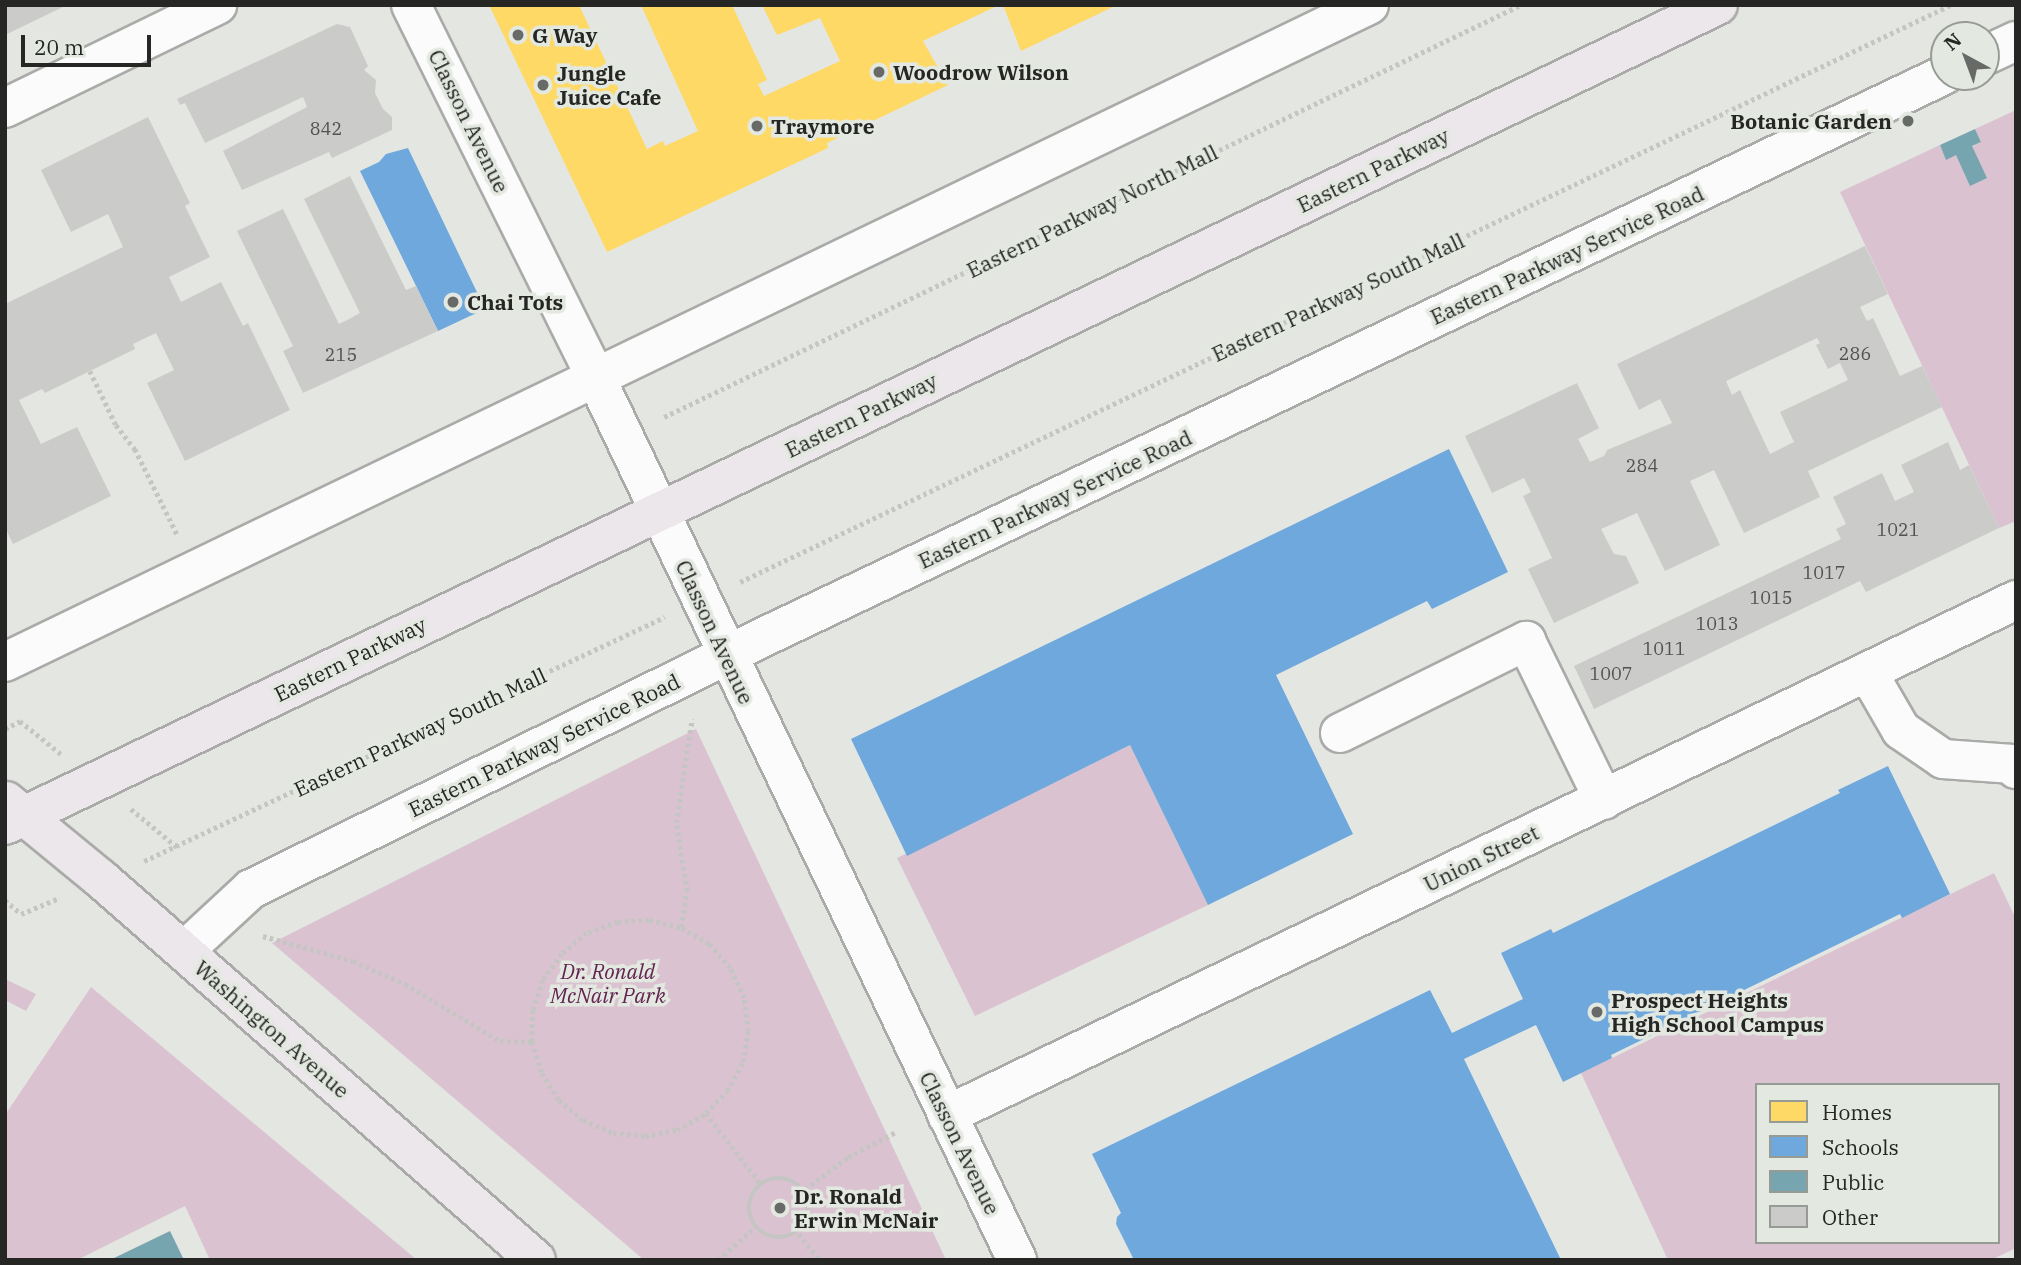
<!DOCTYPE html>
<style>
body{margin:0}
#map{position:relative;width:2021px;height:1265px;overflow:hidden;background:#e4e6e2;font-family:"IBM Plex Serif",serif}
div>[style]{position:absolute}
[style*='--x']{left:calc(var(--x)*1px);top:calc(var(--y)*1px);width:calc(var(--w)*1px);rotate:calc(var(--a)*1deg)}
.green>*{inset:0;background:#dac2d0}
.homes>*{inset:0;background:#ffd966}
.schools>*{inset:0;background:#6fa8dc}
.public>*{inset:0;background:#76a5af}
.building>*{inset:0;background:#cbccca}
.path>*{height:4.5px;margin-top:-2.25px;transform-origin:0;background:repeating-linear-gradient(90deg,#c5c6c4 0 3.5px,transparent 0 7px)}
.path>.ring{margin:-2.25px;padding:0;box-sizing:content-box;background:none;border:4.5px solid #c5c6c4;border-radius:50%}
.roads{filter:drop-shadow(2px 0 #aaaba8) drop-shadow(-2px 0 #aaaba8) drop-shadow(0 2px #aaaba8) drop-shadow(0 -2px #aaaba8)}
.minor>*{height:38px;margin:-19px;padding:0 19px;transform-origin:19px;border-radius:19px;background:#fbfbfb}
.major>*{height:38px;margin:-19px;padding:0 19px;transform-origin:19px;border-radius:19px;background:#ece7ea}
.dots>*{width:19px;height:19px;translate:-50% -50%;box-sizing:border-box;border:4px solid #e3e8e0;border-radius:50%}
span{translate:-50% -50%;white-space:nowrap;text-align:center;line-height:1.15;-webkit-text-stroke:7px #e3e8e0;paint-order:stroke}
.number-label{font-size:18px;color:#525351}
.number-label span{-webkit-text-stroke-width:0}
.poi-label{font-size:21px;color:#262725;font-weight:700}
.left{translate:0 -50%;text-align:left}
.right{translate:-100% -50%;text-align:right}
.street-label{font-size:21px;color:#262725}
.park-label{font-size:21px;color:#622351;font-style:italic}
.frame{position:absolute;inset:0;border:7px solid #262725;pointer-events:none}
.legend{position:absolute;left:1755px;top:1083px;width:245px;height:161px;box-sizing:border-box;background:#e3e8e0;border:2px solid #979b95;margin:0;padding:9px 12px;list-style:none;font-size:21px;color:#262725}
.legend li{display:flex;align-items:center;gap:14px;height:35px}
.legend b{width:35px;border:2px solid #979b95}
.north{position:absolute;left:1930px;top:21px;width:70px;height:70px;box-sizing:border-box;background:#e3e8e0;border:2px solid #979b95;border-radius:50%;rotate:319deg;font-size:19px;font-weight:700;line-height:28px;text-align:center;color:#262725}
.north::after{content:'';display:block;margin:auto;width:24px;height:32px;background:#686a67;clip-path:polygon(50% 0,100% 100%,50% 72%,0 100%)}
.scale{position:absolute;left:21px;top:35px;width:130px;height:32px;box-sizing:border-box;border:4px solid #262725;border-top:0;padding-left:9px;font-size:21px;line-height:24px;white-space:nowrap;color:#262725;-webkit-text-stroke:5px #e3e8e0;paint-order:stroke}
</style>
<div id="map">
<div class="green">
<div style="clip-path:polygon(2016px 110px,2016px 521px,1999px 528px,1840px 192px,1940px 145px,1946px 159px,1956px 155px,1981px 142px,1975px 129px)"></div>
<div style="clip-path:polygon(696px 729px,946px 1260px,644px 1260px,272px 943px)"></div>
<div style="clip-path:polygon(1130px 745px,1208px 905px,975px 1016px,897px 858px)"></div>
<div style="clip-path:polygon(evenodd,1994px 873px,2016px 919px,2016px 1248px,1991px 1260px,1668px 1260px,1581px 1073px,1994px 873px,1757px 1085px,1998px 1085px,1998px 1242px,1757px 1242px,1757px 1085px)"></div>
<div style="clip-path:polygon(5px 979px,36px 994px,26px 1011px,5px 1000px)"></div>
<div style="clip-path:polygon(91px 987px,417px 1260px,210px 1260px,185px 1206px,77px 1260px,5px 1260px,5px 1115px)"></div>
</div>
<div class="homes">
<div style="clip-path:polygon(489px 5px,579px 5px,647px 149px,663px 141px,665px 146px,698px 131px,641px 5px,732px 5px,767px 80px,758px 84px,764px 96px,840px 61px,820px 18px,777px 35px,762px 5px,999px 5px,923px 41px,948px 85px,827px 143px,828px 148px,607px 252px)"></div>
<div style="clip-path:polygon(1003px 5px,1117px 5px,1021px 51px)"></div>
</div>
<div class="schools">
<div style="clip-path:polygon(408px 148px,485px 309px,438px 331px,360px 171px,379px 162px,386px 154px)"></div>
<div style="clip-path:polygon(1449px 449px,1508px 572px,1432px 609px,1427px 601px,1276px 675px,1353px 834px,1208px 905px,1130px 745px,907px 856px,851px 739px)"></div>
<div style="clip-path:polygon(1888px 766px,1950px 894px,1902px 918px,1900px 914px,1611px 1055px,1612px 1058px,1563px 1082px,1536px 1025px,1464px 1059px,1561px 1260px,1134px 1260px,1116px 1224px,1117px 1217px,1121px 1213px,1092px 1154px,1430px 990px,1452px 1033px,1523px 999px,1501px 953px,1551px 929px,1553px 933px,1840px 793px,1838px 790px)"></div>
</div>
<div class="public">
<div style="clip-path:polygon(1975px 129px,1981px 142px,1972px 146px,1987px 178px,1970px 186px,1956px 155px,1946px 160px,1940px 145px)"></div>
<div style="clip-path:polygon(170px 1231px,184px 1260px,110px 1260px)"></div>
</div>
<div class="building">
<div style="clip-path:polygon(5px 5px,67px 5px,5px 35px)"></div>
<div style="clip-path:polygon(337px 24px,350px 27px,368px 66px,364px 70px,376px 80px,375px 93px,383px 109px,392px 117px,392px 130px,332px 158px,329px 152px,242px 190px,223px 151px,307px 107px,303px 97px,205px 143px,185px 103px,180px 105px,177px 99px)"></div>
<div style="clip-path:polygon(148px 117px,190px 203px,185px 206px,210px 257px,169px 277px,181px 302px,221px 282px,243px 326px,248px 323px,290px 410px,185px 461px,147px 383px,174px 370px,156px 333px,133px 344px,135px 349px,45px 393px,42px 389px,19px 400px,41px 444px,77px 427px,111px 496px,13px 544px,5px 527px,5px 304px,123px 247px,108px 214px,71px 232px,41px 170px)"></div>
<div style="clip-path:polygon(350px 176px,406px 290px,416px 286px,438px 331px,303px 393px,283px 351px,293px 346px,237px 231px,283px 209px,339px 324px,349px 319px,360px 313px,304px 199px)"></div>
<div style="clip-path:polygon(evenodd,1865px 246px,1888px 294px,1860px 307px,1867px 321px,1873px 318px,1900px 376px,1922px 366px,1942px 407px,1808px 471px,1820px 497px,1744px 533px,1714px 470px,1690px 481px,1720px 545px,1665px 571px,1637px 513px,1601px 529px,1614px 554px,1626px 556px,1639px 583px,1554px 623px,1528px 569px,1552px 558px,1523px 496px,1531px 492px,1524px 478px,1492px 493px,1465px 436px,1577px 383px,1599px 428px,1578px 439px,1590px 462px,1604px 456px,1607px 450px,1672px 423px,1660px 399px,1639px 410px,1617px 364px,1865px 246px,1817px 338px,1820px 343px,1816px 345px,1828px 369px,1840px 363px,1848px 380px,1780px 412px,1794px 442px,1770px 454px,1740px 390px,1732px 395px,1726px 381px,1817px 338px)"></div>
<div style="clip-path:polygon(1948px 442px,1960px 470px,1969px 465px,1999px 528px,1866px 592px,1860px 581px,1594px 709px,1574px 666px,1841px 539px,1836px 529px,1846px 524px,1833px 497px,1882px 473px,1895px 501px,1914px 492px,1901px 465px)"></div>
</div>
<div class="path">
<div style="--x:90;--y:371;--w:60;--a:64.3"></div>
<div style="--x:116;--y:425;--w:31;--a:52"></div>
<div style="--x:135;--y:449;--w:95;--a:63.7"></div>
<div style="--x:664;--y:417;--w:951;--a:-25.68"></div>
<div style="--x:740;--y:582;--w:1341;--a:-25.48"></div>
<div style="--x:5;--y:729;--w:17;--a:-28"></div>
<div style="--x:20;--y:721;--w:53;--a:38.8"></div>
<div style="--x:131;--y:809;--w:60;--a:39.6"></div>
<div style="--x:144;--y:861;--w:575;--a:-25.1"></div>
<div style="--x:5;--y:900;--w:21;--a:41"></div>
<div style="--x:21;--y:914;--w:41;--a:-22.8"></div>
<div style="--x:681;--y:927;--w:36;--a:-81"></div>
<div style="--x:687;--y:891;--w:69;--a:-99.2"></div>
<div style="--x:676;--y:823;--w:105;--a:-81.3"></div>
<div style="--x:263;--y:936;--w:93;--a:15.5"></div>
<div style="--x:353;--y:961;--w:57;--a:23.9"></div>
<div style="--x:405;--y:984;--w:111;--a:31"></div>
<div style="--x:500;--y:1041;--w:32;--a:2"></div>
<div style="--x:706;--y:1113;--w:30;--a:-46"></div>
<div style="--x:727;--y:1091;--w:33;--a:-61"></div>
<div style="--x:743;--y:1062;--w:31;--a:-81"></div>
<div style="--x:748;--y:1031;--w:33;--a:-97"></div>
<div style="--x:744;--y:998;--w:33;--a:-115"></div>
<div style="--x:730;--y:968;--w:32;--a:-131"></div>
<div style="--x:709;--y:944;--w:33;--a:-151"></div>
<div style="--x:680;--y:928;--w:32;--a:-166"></div>
<div style="--x:649;--y:920;--w:31;--a:176"></div>
<div style="--x:618;--y:922;--w:33;--a:160"></div>
<div style="--x:587;--y:933;--w:33;--a:140"></div>
<div style="--x:562;--y:954;--w:32;--a:126"></div>
<div style="--x:543;--y:980;--w:32;--a:108"></div>
<div style="--x:533;--y:1010;--w:32;--a:92"></div>
<div style="--x:532;--y:1042;--w:33;--a:72"></div>
<div style="--x:542;--y:1073;--w:32;--a:58"></div>
<div style="--x:559;--y:1100;--w:31;--a:40"></div>
<div style="--x:583;--y:1120;--w:33;--a:23"></div>
<div style="--x:613;--y:1133;--w:32;--a:5"></div>
<div style="--x:645;--y:1136;--w:33;--a:-11"></div>
<div style="--x:677;--y:1130;--w:34;--a:-30"></div>
<div style="--x:706;--y:1113;--w:88;--a:52.4"></div>
<div class="ring" style="left:749px;top:1178px;width:55.5px;height:55.5px"></div>
<div style="--x:805;--y:1189;--w:54;--a:-36.7"></div>
<div style="--x:848;--y:1157;--w:56;--a:-27.5"></div>
<div style="--x:799;--y:1234;--w:33;--a:52"></div>
<div style="--x:718;--y:1260;--w:48;--a:-41.6"></div>
</div>
<div class="roads">
<div class="minor">
<div style="--x:411;--y:5;--w:414;--a:63.6"></div>
<div style="--x:595;--y:376;--w:980;--a:64.48"></div>
<div style="--x:1986;--y:55;--w:33;--a:-25"></div>
<div style="--x:5;--y:108;--w:236;--a:-25.9"></div>
<div style="--x:5;--y:662;--w:1514;--a:-25.72"></div>
<div style="--x:1868;--y:673;--w:66;--a:59.9"></div>
<div style="--x:1901;--y:730;--w:51;--a:34.6"></div>
<div style="--x:1943;--y:759;--w:70;--a:4.1"></div>
<div style="--x:2013;--y:764;--w:6;--a:59"></div>
<div style="--x:1340;--y:733;--w:208;--a:-26.3"></div>
<div style="--x:1526;--y:641;--w:177;--a:63.9"></div>
<div style="--x:184;--y:951;--w:91;--a:-42.8"></div>
<div style="--x:251;--y:889;--w:580;--a:-26.17"></div>
<div style="--x:772;--y:633;--w:1298;--a:-25.46"></div>
<div style="--x:947;--y:1115;--w:1187;--a:-25.72"></div>
</div>
<div class="major">
<div style="--x:6;--y:801;--w:123;--a:39.4"></div>
<div style="--x:101;--y:879;--w:578;--a:41.21"></div>
<div style="--x:5;--y:825;--w:1899;--a:-25.58"></div>
</div>
</div>
<div class="dots">
<div style="left:518px;top:35px;background:#686a67"></div>
<div style="left:879px;top:72px;background:#686a67"></div>
<div style="left:543px;top:85px;background:#686a67"></div>
<div style="left:1908px;top:121px;background:#686a67"></div>
<div style="left:757px;top:126px;background:#686a67"></div>
<div style="left:453px;top:302px;background:#686a67"></div>
<div style="left:1597px;top:1012px;background:#686a67"></div>
<div style="left:780px;top:1208px;background:#686a67"></div>
</div>
<div class="number-label">
<span style="left:326px;top:129px">842</span>
<span style="left:1855px;top:354px">286</span>
<span style="left:341px;top:355px">215</span>
<span style="left:1642px;top:466px">284</span>
<span style="left:1898px;top:530px">1021</span>
<span style="left:1824px;top:573px">1017</span>
<span style="left:1771px;top:598px">1015</span>
<span style="left:1717px;top:624px">1013</span>
<span style="left:1664px;top:649px">1011</span>
<span style="left:1611px;top:674px">1007</span>
</div>
<div class="poi-label">
<span class="left" style="left:532px;top:35px">G Way</span>
<span class="left" style="left:893px;top:72px">Woodrow Wilson</span>
<span class="left" style="left:557px;top:85px">Jungle<br>Juice Cafe</span>
<span class="right" style="left:1892px;top:121px">Botanic Garden</span>
<span class="left" style="left:771px;top:126px">Traymore</span>
<span class="left" style="left:467px;top:302px">Chai Tots</span>
<span class="left" style="left:1611px;top:1012px">Prospect Heights<br>High School Campus</span>
<span class="left" style="left:794px;top:1208px">Dr. Ronald<br>Erwin McNair</span>
</div>
<div class="street-label">
<span style="left:469px;top:121px;rotate:64deg">Classon Avenue</span>
<span style="left:1373px;top:170px;rotate:-26deg">Eastern Parkway</span>
<span style="left:1092px;top:211px;rotate:-26deg">Eastern Parkway North Mall</span>
<span style="left:1567px;top:255px;rotate:-25deg">Eastern Parkway Service Road</span>
<span style="left:1338px;top:297px;rotate:-25deg">Eastern Parkway South Mall</span>
<span style="left:861px;top:415px;rotate:-26deg">Eastern Parkway</span>
<span style="left:1055px;top:499px;rotate:-25deg">Eastern Parkway Service Road</span>
<span style="left:715px;top:632px;rotate:65deg">Classon Avenue</span>
<span style="left:350px;top:659px;rotate:-26deg">Eastern Parkway</span>
<span style="left:420px;top:732px;rotate:-25deg">Eastern Parkway South Mall</span>
<span style="left:544px;top:745px;rotate:-26deg">Eastern Parkway Service Road</span>
<span style="left:1481px;top:858px;rotate:-26deg">Union Street</span>
<span style="left:272px;top:1029px;rotate:41deg">Washington Avenue</span>
<span style="left:960px;top:1143px;rotate:64deg">Classon Avenue</span>
</div>
<div class="park-label">
<span style="left:608px;top:983px">Dr. Ronald<br>McNair Park</span>
</div>
<div class="frame"></div>
<ul class="legend">
<li><b style="height:19px;background:#ffd966"></b>Homes</li>
<li><b style="height:19px;background:#6fa8dc"></b>Schools</li>
<li><b style="height:19px;background:#76a5af"></b>Public</li>
<li><b style="height:19px;background:#cbccca"></b>Other</li>
</ul>
<div class="north">N</div>
<div class="scale">20 m</div>
</div>
